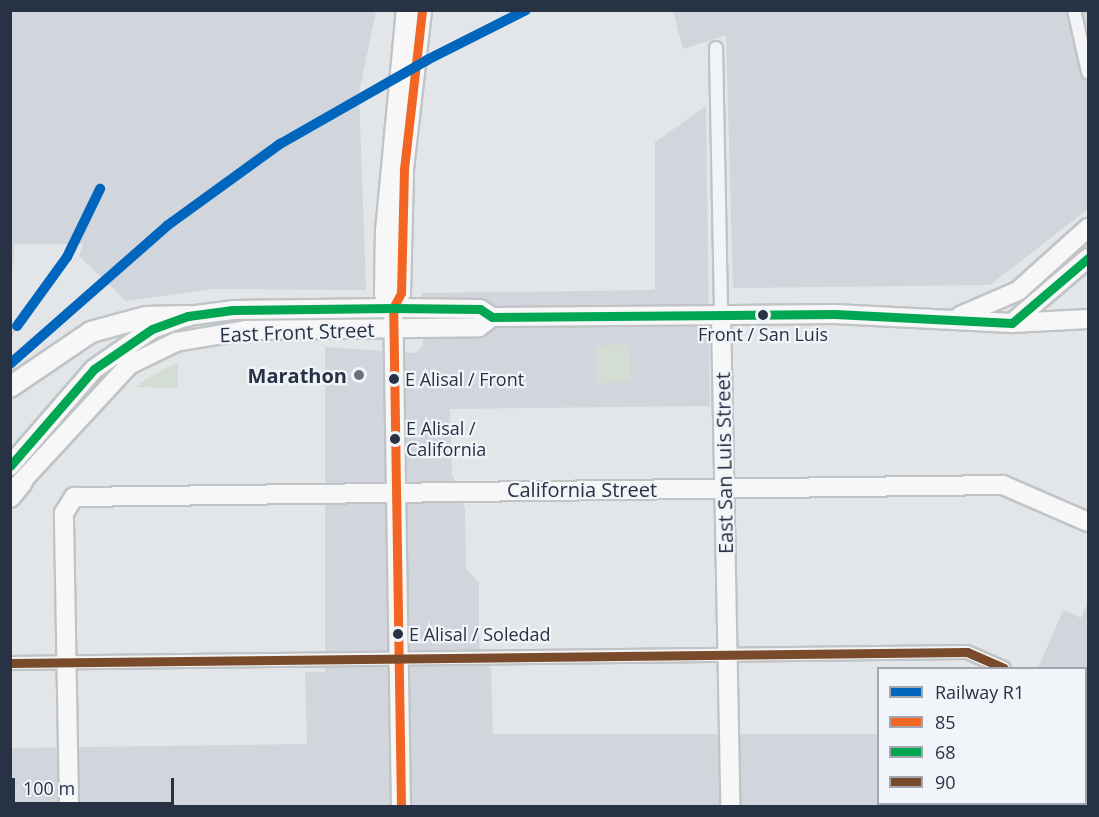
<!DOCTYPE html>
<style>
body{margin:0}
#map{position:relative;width:1099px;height:817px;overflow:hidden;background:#e3e6e9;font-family:"Open Sans",sans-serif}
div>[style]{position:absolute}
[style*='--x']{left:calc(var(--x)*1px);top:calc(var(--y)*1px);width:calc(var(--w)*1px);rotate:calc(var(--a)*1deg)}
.built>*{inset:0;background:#d1d5dc}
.green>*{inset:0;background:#d4ddd4}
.roads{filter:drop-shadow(2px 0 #c1c4c7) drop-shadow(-2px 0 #c1c4c7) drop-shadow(0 2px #c1c4c7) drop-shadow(0 -2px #c1c4c7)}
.street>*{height:12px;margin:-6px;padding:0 6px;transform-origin:6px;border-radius:6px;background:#f3f4f6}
.secondary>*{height:18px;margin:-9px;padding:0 9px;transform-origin:9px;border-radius:9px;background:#f7f7f7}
.primary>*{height:20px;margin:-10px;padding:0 10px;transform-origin:10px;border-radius:10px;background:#f7f7f7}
.rail>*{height:5px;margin-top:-2.5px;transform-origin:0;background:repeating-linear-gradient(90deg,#f1f4f8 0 9px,#cccdd0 0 18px);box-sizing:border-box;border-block:2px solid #cccdd0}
.bus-1>*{height:9px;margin:-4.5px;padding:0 4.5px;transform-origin:4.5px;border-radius:4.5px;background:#f26522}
.bus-2>*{height:9px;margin:-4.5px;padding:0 4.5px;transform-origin:4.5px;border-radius:4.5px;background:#00a651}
.bus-3>*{height:9px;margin:-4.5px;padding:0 4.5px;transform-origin:4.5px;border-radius:4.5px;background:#7a4b2a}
.rail-1>*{height:10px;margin:-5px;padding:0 5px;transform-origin:5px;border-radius:5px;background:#0065bd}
.dots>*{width:16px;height:16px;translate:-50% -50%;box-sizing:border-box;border:3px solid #f1f4f8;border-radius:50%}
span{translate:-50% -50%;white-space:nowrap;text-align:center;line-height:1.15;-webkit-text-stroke:4.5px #f1f4f8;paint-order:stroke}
.bus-label{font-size:18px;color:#283245}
.left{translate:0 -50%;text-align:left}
.street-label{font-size:20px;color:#283245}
.poi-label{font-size:20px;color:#283245;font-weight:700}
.right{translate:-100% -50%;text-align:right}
.frame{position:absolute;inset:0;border:12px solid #283245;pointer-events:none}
.legend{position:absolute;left:877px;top:667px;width:210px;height:138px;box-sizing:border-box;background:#f1f4f8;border:2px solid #a1a6b0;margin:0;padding:8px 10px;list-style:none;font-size:18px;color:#283245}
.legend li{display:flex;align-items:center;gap:12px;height:30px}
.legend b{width:30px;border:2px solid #a1a6b0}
.scale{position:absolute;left:12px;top:778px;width:162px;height:27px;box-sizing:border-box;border:3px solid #283245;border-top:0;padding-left:8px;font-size:18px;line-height:21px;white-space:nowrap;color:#283245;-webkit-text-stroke:4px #f1f4f8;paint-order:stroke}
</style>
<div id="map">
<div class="built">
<div style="clip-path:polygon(11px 10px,376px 11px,359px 93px,366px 290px,213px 289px,126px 301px,79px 256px,83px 244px,15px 244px,11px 285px)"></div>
<div style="clip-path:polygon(673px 11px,1088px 11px,1088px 209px,990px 285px,733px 288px,726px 35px,683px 49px)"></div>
<div style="clip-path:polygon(706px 106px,710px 406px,450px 409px,452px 474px,465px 509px,466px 569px,479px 582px,479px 646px,491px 670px,493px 734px,878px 734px,878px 804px,1086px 804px,1086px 668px,1038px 668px,1063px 610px,1081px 618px,1088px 602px,1088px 806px,11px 806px,10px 748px,307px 744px,305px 672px,325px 672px,325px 347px,415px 353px,423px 346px,421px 293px,655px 290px,655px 142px)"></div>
</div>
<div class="green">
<div style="clip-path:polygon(629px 344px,631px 382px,596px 383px,595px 346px)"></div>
<div style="clip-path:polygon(178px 362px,178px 388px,135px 387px,151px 376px)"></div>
</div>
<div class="roads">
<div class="street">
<div style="--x:1074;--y:10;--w:64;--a:77.3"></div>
<div style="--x:716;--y:48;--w:267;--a:88.9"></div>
<div style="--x:10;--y:663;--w:957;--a:-0.66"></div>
<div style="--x:967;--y:652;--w:40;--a:23.4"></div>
<div style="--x:1086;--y:706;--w:2;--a:27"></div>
</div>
<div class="secondary">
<div style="--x:393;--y:308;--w:17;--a:-123"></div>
<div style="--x:384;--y:294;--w:63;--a:-89.1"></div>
<div style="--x:385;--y:231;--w:222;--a:-84.6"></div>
<div style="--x:721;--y:315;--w:491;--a:88.9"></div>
<div style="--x:960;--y:316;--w:63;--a:-23.3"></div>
<div style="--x:1018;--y:291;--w:94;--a:-42"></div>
<div style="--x:1012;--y:323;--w:76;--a:-3"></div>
<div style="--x:10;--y:466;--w:128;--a:-49.1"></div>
<div style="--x:94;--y:369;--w:70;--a:-34.6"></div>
<div style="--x:152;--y:329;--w:38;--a:-20"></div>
<div style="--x:188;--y:316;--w:45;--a:-7.6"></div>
<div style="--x:233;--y:310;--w:160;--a:-0.7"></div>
<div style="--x:393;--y:308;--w:87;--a:0.7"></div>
<div style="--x:480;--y:309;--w:14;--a:34"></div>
<div style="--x:492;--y:317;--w:343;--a:-0.5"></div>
<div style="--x:835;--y:314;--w:177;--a:2.9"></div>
<div style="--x:1012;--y:323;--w:100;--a:-40.5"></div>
<div style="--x:11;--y:493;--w:174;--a:-47.3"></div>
<div style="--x:129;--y:365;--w:52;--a:-26.1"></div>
<div style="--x:176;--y:342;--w:71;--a:-9.7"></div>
<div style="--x:246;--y:330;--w:233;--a:-0.7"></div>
<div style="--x:479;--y:327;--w:16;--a:-38"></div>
<div style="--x:1086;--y:801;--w:7;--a:-74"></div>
<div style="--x:69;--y:806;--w:293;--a:-91"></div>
<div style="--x:64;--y:513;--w:19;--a:-58"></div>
<div style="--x:74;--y:497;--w:929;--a:-0.74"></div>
<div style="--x:1003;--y:485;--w:93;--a:23.5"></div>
<div style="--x:401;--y:806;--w:498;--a:-90.9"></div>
<div style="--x:393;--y:308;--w:17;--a:-62"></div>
<div style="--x:401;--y:293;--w:124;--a:-88.6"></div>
<div style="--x:404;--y:169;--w:160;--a:-83.5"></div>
</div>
<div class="primary">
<div style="--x:10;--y:387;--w:98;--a:-34.2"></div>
<div style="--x:91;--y:332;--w:57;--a:-15.3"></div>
<div style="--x:146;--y:317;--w:42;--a:-1.4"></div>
<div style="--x:10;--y:497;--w:19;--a:-51"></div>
</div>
</div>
<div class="rail">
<div style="--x:10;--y:334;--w:96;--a:-53.5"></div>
<div style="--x:67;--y:257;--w:76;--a:-64.1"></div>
</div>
<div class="bus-1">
<div style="--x:401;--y:806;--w:498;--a:-90.9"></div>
<div style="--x:393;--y:308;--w:17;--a:-62"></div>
<div style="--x:401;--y:293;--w:124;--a:-88.6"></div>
<div style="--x:404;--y:169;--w:160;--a:-83.5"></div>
</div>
<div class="bus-2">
<div style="--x:10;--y:466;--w:128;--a:-49.1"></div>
<div style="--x:94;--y:369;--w:70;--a:-34.6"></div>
<div style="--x:152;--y:329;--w:38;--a:-20"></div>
<div style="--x:188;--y:316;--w:45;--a:-7.6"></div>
<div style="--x:233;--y:310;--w:160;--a:-0.7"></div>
<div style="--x:393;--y:308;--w:87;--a:0.7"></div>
<div style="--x:480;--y:309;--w:14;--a:34"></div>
<div style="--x:492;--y:317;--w:343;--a:-0.5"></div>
<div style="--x:835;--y:314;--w:177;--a:2.9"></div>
<div style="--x:1012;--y:323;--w:100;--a:-40.5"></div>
</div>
<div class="bus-3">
<div style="--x:10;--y:663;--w:957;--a:-0.66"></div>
<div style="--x:967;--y:652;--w:40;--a:23.4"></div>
</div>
<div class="rail-1">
<div style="--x:17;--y:326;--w:85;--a:-54.1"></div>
<div style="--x:67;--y:257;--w:76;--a:-64.1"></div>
<div style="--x:10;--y:364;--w:210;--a:-41.3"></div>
<div style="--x:168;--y:225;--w:138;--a:-35.9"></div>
<div style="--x:280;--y:144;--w:169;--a:-29.7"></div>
<div style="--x:427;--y:60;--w:111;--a:-26.8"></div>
</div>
<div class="dots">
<div style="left:763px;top:315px;background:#283245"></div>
<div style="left:359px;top:375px;background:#69717e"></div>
<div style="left:394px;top:379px;background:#283245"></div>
<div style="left:395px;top:439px;background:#283245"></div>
<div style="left:398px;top:634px;background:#283245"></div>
</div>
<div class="bus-label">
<span style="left:763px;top:334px">Front / San Luis</span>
<span class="left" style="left:405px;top:379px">E Alisal / Front</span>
<span class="left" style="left:406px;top:439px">E Alisal /<br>California</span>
<span class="left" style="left:409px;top:634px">E Alisal / Soledad</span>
</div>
<div class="street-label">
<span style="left:297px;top:332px;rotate:-2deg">East Front Street</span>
<span style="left:724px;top:463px;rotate:-91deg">East San Luis Street</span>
<span style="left:582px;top:489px">California Street</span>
</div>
<div class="poi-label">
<span class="right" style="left:347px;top:375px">Marathon</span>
</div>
<div class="frame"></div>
<ul class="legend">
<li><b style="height:8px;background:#0065bd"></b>Railway R1</li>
<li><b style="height:8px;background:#f26522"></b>85</li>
<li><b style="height:8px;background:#00a651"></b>68</li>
<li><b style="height:8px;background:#7a4b2a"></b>90</li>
</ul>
<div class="scale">100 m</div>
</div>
